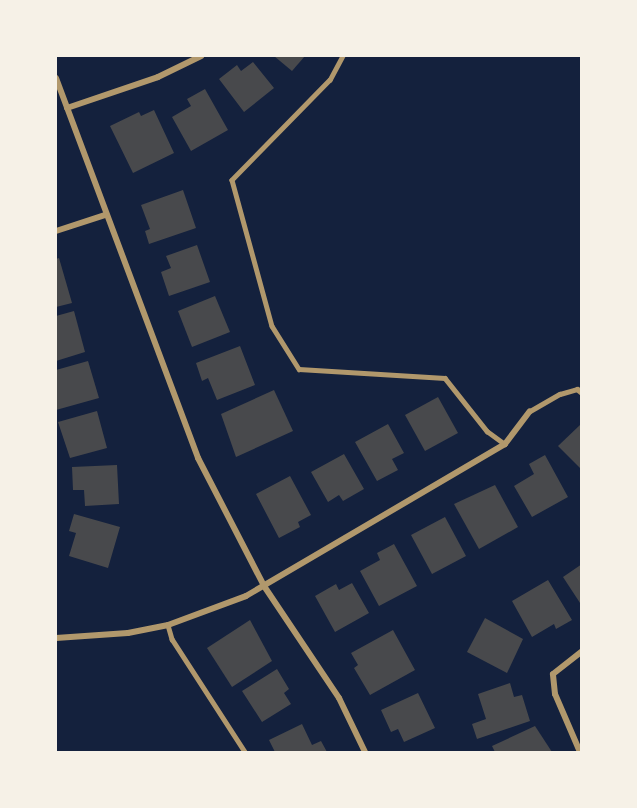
<!DOCTYPE html>
<style>
body{margin:0}
#map{position:relative;width:637px;height:808px;overflow:hidden;background:#14213d;font-family:Quicksand,sans-serif}
div>[style]{position:absolute}
[style*='--x']{left:calc(var(--x)*1px);top:calc(var(--y)*1px);width:calc(var(--w)*1px);rotate:calc(var(--a)*1deg)}
.building>*{inset:0;background:#48494c}
.service>*{height:4.5px;margin:-2.25px;padding:0 2.25px;transform-origin:2.25px;border-radius:2.25px;background:#b1986c}
.minor>*{height:6px;margin:-3px;padding:0 3px;transform-origin:3px;border-radius:3px;background:#b1986c}
span{translate:-50% -50%;white-space:nowrap;text-align:center;line-height:1.15;-webkit-text-stroke:6px #f6f1e7;paint-order:stroke}
.frame{position:absolute;inset:0;border:57px solid #f6f1e7;pointer-events:none}
</style>
<div id="map">
<div class="building">
<div style="clip-path:polygon(274px 56px,305px 56px,292px 71px)"></div>
<div style="clip-path:polygon(253px 62px,274px 88px,244px 112px,219px 79px,237px 65px,241px 71px)"></div>
<div style="clip-path:polygon(205px 89px,228px 130px,191px 151px,172px 117px,191px 106px,187px 99px)"></div>
<div style="clip-path:polygon(154px 110px,174px 153px,133px 173px,110px 126px,139px 112px,141px 116px)"></div>
<div style="clip-path:polygon(183px 190px,196px 228px,149px 244px,145px 231px,150px 229px,141px 205px)"></div>
<div style="clip-path:polygon(197px 245px,210px 282px,169px 296px,161px 272px,171px 268px,166px 256px)"></div>
<div style="clip-path:polygon(59px 258px,72px 303px,56px 307px,56px 259px)"></div>
<div style="clip-path:polygon(215px 296px,230px 332px,192px 347px,178px 311px)"></div>
<div style="clip-path:polygon(74px 311px,85px 352px,56px 361px,56px 316px)"></div>
<div style="clip-path:polygon(240px 346px,255px 385px,217px 400px,208px 378px,202px 381px,196px 363px)"></div>
<div style="clip-path:polygon(88px 361px,99px 398px,56px 410px,56px 370px)"></div>
<div style="clip-path:polygon(274px 390px,293px 431px,236px 457px,221px 414px)"></div>
<div style="clip-path:polygon(438px 397px,458px 433px,425px 451px,405px 415px)"></div>
<div style="clip-path:polygon(97px 411px,107px 448px,70px 458px,58px 422px)"></div>
<div style="clip-path:polygon(388px 424px,404px 453px,392px 459px,398px 470px,377px 481px,355px 442px)"></div>
<div style="clip-path:polygon(580px 425px,582px 427px,582px 470px,558px 446px)"></div>
<div style="clip-path:polygon(344px 454px,364px 489px,343px 501px,339px 495px,328px 502px,311px 472px)"></div>
<div style="clip-path:polygon(545px 455px,568px 497px,532px 517px,514px 486px,534px 474px,529px 464px)"></div>
<div style="clip-path:polygon(117px 465px,119px 504px,85px 506px,84px 490px,73px 490px,72px 467px)"></div>
<div style="clip-path:polygon(290px 476px,311px 515px,298px 522px,300px 527px,279px 538px,256px 494px)"></div>
<div style="clip-path:polygon(495px 485px,518px 527px,479px 549px,454px 504px)"></div>
<div style="clip-path:polygon(74px 514px,120px 527px,108px 568px,69px 556px,76px 533px,69px 531px)"></div>
<div style="clip-path:polygon(445px 517px,466px 556px,432px 574px,411px 535px)"></div>
<div style="clip-path:polygon(394px 544px,417px 586px,379px 606px,360px 571px,380px 560px,377px 553px)"></div>
<div style="clip-path:polygon(582px 564px,582px 606px,563px 577px)"></div>
<div style="clip-path:polygon(548px 580px,572px 620px,556px 629px,554px 624px,532px 637px,512px 601px)"></div>
<div style="clip-path:polygon(352px 583px,369px 613px,335px 632px,315px 596px,336px 584px,339px 590px)"></div>
<div style="clip-path:polygon(485px 618px,523px 639px,507px 673px,467px 652px)"></div>
<div style="clip-path:polygon(250px 620px,272px 661px,232px 687px,207px 648px)"></div>
<div style="clip-path:polygon(393px 630px,415px 670px,370px 695px,354px 668px,358px 665px,351px 653px)"></div>
<div style="clip-path:polygon(277px 669px,289px 689px,284px 693px,291px 704px,262px 722px,242px 691px)"></div>
<div style="clip-path:polygon(510px 683px,514px 697px,522px 695px,530px 721px,477px 739px,472px 724px,486px 719px,478px 694px)"></div>
<div style="clip-path:polygon(418px 693px,435px 728px,404px 742px,398px 729px,391px 732px,381px 710px)"></div>
<div style="clip-path:polygon(302px 724px,312px 745px,321px 741px,327px 752px,275px 752px,269px 740px)"></div>
<div style="clip-path:polygon(535px 726px,552px 752px,495px 752px,492px 746px)"></div>
</div>
<div class="service">
<div style="--x:343;--y:56;--w:27;--a:118"></div>
<div style="--x:330;--y:80;--w:140;--a:134.4"></div>
<div style="--x:232;--y:180;--w:151;--a:74.7"></div>
<div style="--x:272;--y:326;--w:51;--a:57.9"></div>
<div style="--x:299;--y:369;--w:146;--a:3.5"></div>
<div style="--x:445;--y:378;--w:68;--a:51.6"></div>
<div style="--x:487;--y:431;--w:22;--a:36"></div>
<div style="--x:530;--y:411;--w:34;--a:-30"></div>
<div style="--x:560;--y:394;--w:18;--a:-16"></div>
<div style="--x:577;--y:389;--w:6;--a:39"></div>
<div style="--x:168;--y:625;--w:15;--a:74"></div>
<div style="--x:172;--y:639;--w:135;--a:57.1"></div>
</div>
<div class="minor">
<div style="--x:56;--y:78;--w:406;--a:69.5"></div>
<div style="--x:198;--y:458;--w:144;--a:62.7"></div>
<div style="--x:264;--y:586;--w:135;--a:56.2"></div>
<div style="--x:339;--y:698;--w:60;--a:64.3"></div>
<div style="--x:67;--y:108;--w:96;--a:-18.8"></div>
<div style="--x:158;--y:77;--w:48;--a:-26"></div>
<div style="--x:56;--y:231;--w:52;--a:-18.1"></div>
<div style="--x:56;--y:638;--w:72;--a:-4"></div>
<div style="--x:128;--y:633;--w:41;--a:-11.3"></div>
<div style="--x:168;--y:625;--w:83;--a:-20.4"></div>
<div style="--x:246;--y:596;--w:300;--a:-30.4"></div>
<div style="--x:505;--y:444;--w:41;--a:-52.9"></div>
<div style="--x:580;--y:752;--w:63;--a:-113.3"></div>
<div style="--x:555;--y:694;--w:20;--a:-96"></div>
<div style="--x:553;--y:674;--w:37;--a:-38"></div>
</div>
<div class="frame"></div>
</div>
